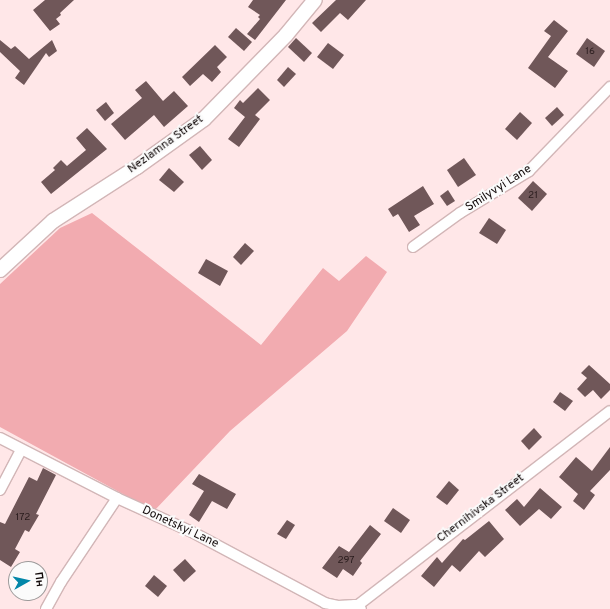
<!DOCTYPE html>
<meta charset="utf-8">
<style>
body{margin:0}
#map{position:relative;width:610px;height:609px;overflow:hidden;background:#ffe7e8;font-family:Overpass,sans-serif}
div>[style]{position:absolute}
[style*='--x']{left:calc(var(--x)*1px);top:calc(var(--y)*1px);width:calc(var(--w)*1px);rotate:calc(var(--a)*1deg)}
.green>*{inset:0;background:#f2abb0}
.building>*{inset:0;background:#705759}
.roads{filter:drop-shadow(1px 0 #d2b6b7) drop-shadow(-1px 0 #d2b6b7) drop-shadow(0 1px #d2b6b7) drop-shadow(0 -1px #d2b6b7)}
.street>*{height:10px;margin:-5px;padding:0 5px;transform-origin:5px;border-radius:5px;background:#fff}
.secondary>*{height:14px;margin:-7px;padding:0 7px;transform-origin:7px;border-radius:7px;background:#fff}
span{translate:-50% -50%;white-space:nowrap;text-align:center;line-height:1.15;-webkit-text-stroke:4px #fbfbfb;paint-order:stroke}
.number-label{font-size:10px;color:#291c1d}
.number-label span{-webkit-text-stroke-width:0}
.street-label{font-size:12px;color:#110909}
.north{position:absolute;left:8px;top:561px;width:40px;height:40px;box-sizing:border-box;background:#fbfbfb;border:1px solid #9d9a9a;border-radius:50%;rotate:82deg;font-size:11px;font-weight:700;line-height:16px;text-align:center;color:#110909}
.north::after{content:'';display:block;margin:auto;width:14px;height:18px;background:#0287a9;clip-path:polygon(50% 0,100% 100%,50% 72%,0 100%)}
</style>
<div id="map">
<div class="green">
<div style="clip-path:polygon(92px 213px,261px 345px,323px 268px,339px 281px,366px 256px,387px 272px,347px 331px,230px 431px,154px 511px,0 427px,0 284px,60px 228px)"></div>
</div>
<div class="building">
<div style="clip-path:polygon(45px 0,74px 0,60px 13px,61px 15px,56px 19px,60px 24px,50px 31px,33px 10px)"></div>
<div style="clip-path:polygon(253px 0,286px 0,255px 40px,247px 34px,260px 19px,258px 17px,260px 15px,248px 7px)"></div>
<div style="clip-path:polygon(336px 0,366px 0,348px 20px,340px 13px,321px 32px,312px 23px)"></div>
<div style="clip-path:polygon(554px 20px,568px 31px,548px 57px,568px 71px,555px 88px,528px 68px,551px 36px,544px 31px)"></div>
<div style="clip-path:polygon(236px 28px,252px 42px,244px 51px,228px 37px)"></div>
<div style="clip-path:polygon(296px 38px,312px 53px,304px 62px,288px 47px)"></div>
<div style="clip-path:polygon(587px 38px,605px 51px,594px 67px,576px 54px)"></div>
<div style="clip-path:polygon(0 40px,11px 49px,15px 46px,29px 59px,52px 40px,57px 51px,49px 57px,46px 53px,24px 85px,15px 78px,20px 71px,0 52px)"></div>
<div style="clip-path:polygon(328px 43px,344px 55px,333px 69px,317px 57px)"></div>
<div style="clip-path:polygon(215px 45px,227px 57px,217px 67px,221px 72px,212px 82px,203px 74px,190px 86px,182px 77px)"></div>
<div style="clip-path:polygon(288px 67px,296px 74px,284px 87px,277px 80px)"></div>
<div style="clip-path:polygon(146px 81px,163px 101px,174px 91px,188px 106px,164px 127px,154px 115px,125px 140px,111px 124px,142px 98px,135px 90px)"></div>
<div style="clip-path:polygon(258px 88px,270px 100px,255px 115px,260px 119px,239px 147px,228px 139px,245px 117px,234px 108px,240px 100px,243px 103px)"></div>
<div style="clip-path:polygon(106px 102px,114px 113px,105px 121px,96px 110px)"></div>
<div style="clip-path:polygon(557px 107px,564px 115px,552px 126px,545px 118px)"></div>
<div style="clip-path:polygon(520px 112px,532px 123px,517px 140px,505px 129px)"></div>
<div style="clip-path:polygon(87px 128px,107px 149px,51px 194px,41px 182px,55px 170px,53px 168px,61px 160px,67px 166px,86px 150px,76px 138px)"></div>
<div style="clip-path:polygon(200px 146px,212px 160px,202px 170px,189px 155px)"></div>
<div style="clip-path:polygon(464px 158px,476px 175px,458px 187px,447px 170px)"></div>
<div style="clip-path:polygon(169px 168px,184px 182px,174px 192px,159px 180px)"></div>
<div style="clip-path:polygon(533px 181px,547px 194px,532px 211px,518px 198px)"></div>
<div style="clip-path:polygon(423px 186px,434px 204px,414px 216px,420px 225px,409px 232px,398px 214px,393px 217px,388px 209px)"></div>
<div style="clip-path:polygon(448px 190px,455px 201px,447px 206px,440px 196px)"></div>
<div style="clip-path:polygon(489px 218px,506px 230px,497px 244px,479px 233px)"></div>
<div style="clip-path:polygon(245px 243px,254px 251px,241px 265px,233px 257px)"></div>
<div style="clip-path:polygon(206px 259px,228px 271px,220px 286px,198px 273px)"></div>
<div style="clip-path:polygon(589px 365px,610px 384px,610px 390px,601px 399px,593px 390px,585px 397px,577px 389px,587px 378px,581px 373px)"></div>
<div style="clip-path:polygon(560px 392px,573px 401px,565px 411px,553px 402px)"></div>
<div style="clip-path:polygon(534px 428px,542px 437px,529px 450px,521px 441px)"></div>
<div style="clip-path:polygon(610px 447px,610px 470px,590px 491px,595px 495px,584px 510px,573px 501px,578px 494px,559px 477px,576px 457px,592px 471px)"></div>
<div style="clip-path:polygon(43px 468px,56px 475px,36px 514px,39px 515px,29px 532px,25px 530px,15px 549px,20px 552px,11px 567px,0 560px,0 522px,5px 524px,29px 477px,37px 481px)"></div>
<div style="clip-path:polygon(199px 474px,236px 494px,227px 509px,212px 501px,199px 522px,189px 515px,204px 491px,192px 484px)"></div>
<div style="clip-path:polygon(449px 481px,459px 490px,447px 505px,436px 497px)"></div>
<div style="clip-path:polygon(540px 488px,562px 507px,551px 519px,539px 509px,520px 526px,505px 510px,517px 499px,524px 507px)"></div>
<div style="clip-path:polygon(393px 508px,410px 520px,401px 533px,384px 521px)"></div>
<div style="clip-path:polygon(287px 520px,295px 525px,286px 539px,277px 534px)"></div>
<div style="clip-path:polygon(489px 521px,504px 539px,485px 557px,479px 551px,460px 572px,452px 565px,434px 587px,421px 576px,437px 557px,442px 563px,463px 539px,465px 540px)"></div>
<div style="clip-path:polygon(370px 525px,381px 534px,360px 561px,362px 563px,353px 576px,343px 569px,337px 578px,322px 568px,339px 546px,349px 552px)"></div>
<div style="clip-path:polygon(185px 559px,196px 571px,184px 582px,173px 570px)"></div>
<div style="clip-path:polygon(154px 575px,167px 586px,158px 597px,145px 586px)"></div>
</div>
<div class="roads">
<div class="street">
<div style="--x:413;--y:247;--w:58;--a:-35.9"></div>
<div style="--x:460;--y:213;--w:81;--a:-31.3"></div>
<div style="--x:529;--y:171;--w:117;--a:-46"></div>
<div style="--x:0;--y:438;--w:131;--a:27.1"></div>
<div style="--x:117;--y:498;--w:85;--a:24.4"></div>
<div style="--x:194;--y:533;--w:149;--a:28.1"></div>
<div style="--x:325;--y:603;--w:13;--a:13"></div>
<div style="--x:338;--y:606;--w:17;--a:-3"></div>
<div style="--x:355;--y:605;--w:7;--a:34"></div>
<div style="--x:0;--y:490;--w:45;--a:-62.3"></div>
<div style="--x:46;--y:609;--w:31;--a:-61"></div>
<div style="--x:61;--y:582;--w:101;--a:-56.3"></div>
<div style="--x:353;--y:609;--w:324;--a:-37.6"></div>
</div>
<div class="secondary">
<div style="--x:0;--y:270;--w:72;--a:-42.8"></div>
<div style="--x:53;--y:221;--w:100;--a:-32.7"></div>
<div style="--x:137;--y:167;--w:82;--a:-35.6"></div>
<div style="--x:204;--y:119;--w:117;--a:-45.7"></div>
<div style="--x:286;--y:35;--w:45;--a:-50.4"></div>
</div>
</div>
<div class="number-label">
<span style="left:590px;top:52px">16</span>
<span style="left:533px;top:196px">21</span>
<span style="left:23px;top:518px">172</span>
<span style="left:346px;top:561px">297</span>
</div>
<div class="street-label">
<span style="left:166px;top:145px;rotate:-36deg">Nezlamna Street</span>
<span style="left:499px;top:189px;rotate:-33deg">Smilyvyi Lane</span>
<span style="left:481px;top:509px;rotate:-37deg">Chernihivska Street</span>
<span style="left:180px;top:528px;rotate:25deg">Donetskyi Lane</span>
</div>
<div class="north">Пн</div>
</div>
